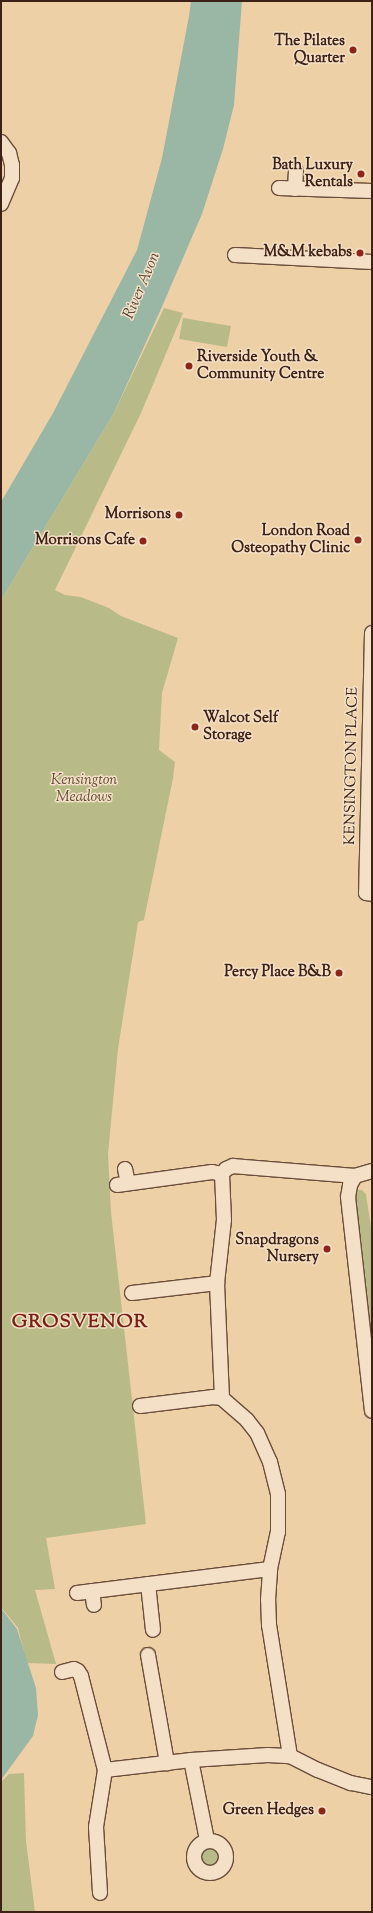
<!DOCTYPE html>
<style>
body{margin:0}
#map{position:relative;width:373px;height:1913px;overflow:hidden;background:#eed0a7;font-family:"Sorts Mill Goudy",serif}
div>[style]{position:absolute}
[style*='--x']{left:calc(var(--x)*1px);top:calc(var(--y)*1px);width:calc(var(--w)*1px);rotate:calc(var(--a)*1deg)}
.green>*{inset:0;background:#b8bb88}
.round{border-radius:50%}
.water>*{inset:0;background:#9ab7a5}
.roads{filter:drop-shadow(1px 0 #6a4d3a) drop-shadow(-1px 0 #6a4d3a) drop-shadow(0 1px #6a4d3a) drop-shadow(0 -1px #6a4d3a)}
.minor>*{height:14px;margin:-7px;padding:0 7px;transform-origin:7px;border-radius:7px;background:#f4e0c6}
.minor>.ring{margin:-7px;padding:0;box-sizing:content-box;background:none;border:14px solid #f4e0c6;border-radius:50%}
.dots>*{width:11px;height:11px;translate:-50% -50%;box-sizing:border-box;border:2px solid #f4e0c6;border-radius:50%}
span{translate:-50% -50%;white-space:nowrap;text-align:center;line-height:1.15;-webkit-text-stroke:3px #f4e0c6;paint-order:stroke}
.poi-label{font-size:15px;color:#3e2116;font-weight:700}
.right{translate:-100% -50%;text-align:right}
.left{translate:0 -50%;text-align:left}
.street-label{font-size:15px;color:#3e2116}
.park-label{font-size:15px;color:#5c4832;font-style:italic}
.water-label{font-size:16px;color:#55463a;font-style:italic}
.district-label{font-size:19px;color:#7a1f14;font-weight:700;letter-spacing:1px}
.frame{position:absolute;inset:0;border:2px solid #3e2116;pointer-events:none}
</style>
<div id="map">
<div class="green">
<div style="clip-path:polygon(164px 308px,183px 313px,141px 413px,55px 590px,65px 595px,81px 597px,109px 608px,121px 616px,178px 638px,162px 693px,159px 750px,175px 762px,173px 778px,144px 920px,138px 922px,118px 1049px,108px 1154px,111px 1212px,146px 1524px,46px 1538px,55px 1589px,35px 1590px,56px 1664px,27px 1663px,18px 1628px,1px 1607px,1px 600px,114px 413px)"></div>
<div style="clip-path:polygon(183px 318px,231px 326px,227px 347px,179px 339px)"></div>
<div style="clip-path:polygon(358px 1190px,362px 1190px,366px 1194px,372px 1234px,372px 1375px,355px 1200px,355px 1194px)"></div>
<div style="clip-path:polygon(24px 1773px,26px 1841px,35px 1912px,1px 1912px,1px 1782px,9px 1774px)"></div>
<div class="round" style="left:198px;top:1845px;width:24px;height:24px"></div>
</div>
<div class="water">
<div style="clip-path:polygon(191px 1px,242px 1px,234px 105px,223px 149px,202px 214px,161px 309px,114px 413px,1px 600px,1px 502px,53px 413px,137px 250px,162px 158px,189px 16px)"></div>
<div style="clip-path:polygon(1px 1608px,17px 1629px,36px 1688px,38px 1715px,33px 1736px,1px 1780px)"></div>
</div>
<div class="roads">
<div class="minor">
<div style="--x:1;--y:142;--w:14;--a:54"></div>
<div style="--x:9;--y:153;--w:12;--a:76"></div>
<div style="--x:12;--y:165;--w:13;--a:90"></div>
<div style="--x:12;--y:178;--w:28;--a:113"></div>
<div style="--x:279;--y:188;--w:93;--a:1.8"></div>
<div style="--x:295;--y:189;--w:18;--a:-87"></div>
<div style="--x:235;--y:255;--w:137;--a:2.9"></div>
<div style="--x:372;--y:633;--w:260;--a:91.3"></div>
<div style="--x:366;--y:893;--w:6;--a:9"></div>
<div style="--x:125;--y:1169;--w:14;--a:78"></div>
<div style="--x:372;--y:1171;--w:18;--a:164"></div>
<div style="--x:355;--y:1176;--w:10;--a:119"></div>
<div style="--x:350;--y:1185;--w:12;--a:99"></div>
<div style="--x:348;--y:1197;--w:215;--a:83.6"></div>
<div style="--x:117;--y:1185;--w:96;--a:-7.8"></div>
<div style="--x:212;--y:1172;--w:10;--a:11"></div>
<div style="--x:132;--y:1293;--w:86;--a:-6.7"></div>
<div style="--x:140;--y:1406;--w:74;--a:-7"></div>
<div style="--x:213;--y:1397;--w:9;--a:6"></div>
<div style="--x:148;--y:1584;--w:46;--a:83.8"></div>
<div style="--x:92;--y:1591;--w:14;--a:82"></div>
<div style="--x:77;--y:1593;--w:194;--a:-7.1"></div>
<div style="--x:148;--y:1655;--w:110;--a:80"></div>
<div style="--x:62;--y:1672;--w:12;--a:-14"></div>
<div style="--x:74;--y:1669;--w:4;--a:27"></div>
<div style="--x:78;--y:1671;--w:6;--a:59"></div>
<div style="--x:81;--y:1676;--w:97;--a:75.7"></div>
<div style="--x:105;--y:1770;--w:58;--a:99"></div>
<div style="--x:96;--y:1827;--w:66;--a:86.5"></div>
<div style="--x:290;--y:1756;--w:133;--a:-99.1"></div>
<div style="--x:269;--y:1625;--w:25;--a:-92"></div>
<div style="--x:268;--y:1600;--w:31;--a:-86"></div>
<div style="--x:270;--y:1569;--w:38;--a:-78"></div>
<div style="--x:278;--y:1532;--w:38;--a:-90"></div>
<div style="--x:278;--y:1494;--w:33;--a:-104"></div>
<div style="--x:270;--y:1462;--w:32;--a:-114"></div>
<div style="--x:257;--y:1433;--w:16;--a:-128"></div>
<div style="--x:247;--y:1420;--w:33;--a:-139"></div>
<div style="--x:222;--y:1398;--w:115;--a:-92.5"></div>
<div style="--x:217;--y:1283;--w:63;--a:-83.7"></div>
<div style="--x:224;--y:1220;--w:46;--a:-92.5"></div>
<div style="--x:222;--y:1174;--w:6;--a:-51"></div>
<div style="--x:226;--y:1169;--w:8;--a:-23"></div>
<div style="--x:233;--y:1166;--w:122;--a:4.7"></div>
<div style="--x:191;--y:1760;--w:82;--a:78.7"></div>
<div style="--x:105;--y:1770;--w:87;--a:-6.6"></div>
<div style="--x:191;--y:1760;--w:77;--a:-3.7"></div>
<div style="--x:268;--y:1755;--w:22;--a:3"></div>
<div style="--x:290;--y:1756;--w:31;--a:27"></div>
<div style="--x:318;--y:1770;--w:35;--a:22"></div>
<div style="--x:351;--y:1783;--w:21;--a:11"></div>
<div class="ring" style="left:194px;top:1841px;width:18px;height:18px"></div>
</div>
</div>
<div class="dots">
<div style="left:353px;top:50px;background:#8f2418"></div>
<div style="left:361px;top:174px;background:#8f2418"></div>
<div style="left:360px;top:253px;background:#8f2418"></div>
<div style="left:189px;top:366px;background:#8f2418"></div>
<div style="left:179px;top:515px;background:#8f2418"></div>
<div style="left:358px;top:540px;background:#8f2418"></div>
<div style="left:143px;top:541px;background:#8f2418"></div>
<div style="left:195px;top:727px;background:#8f2418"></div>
<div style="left:339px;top:973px;background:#8f2418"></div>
<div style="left:327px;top:1249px;background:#8f2418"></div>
<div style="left:322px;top:1811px;background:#8f2418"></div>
</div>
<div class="poi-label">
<span class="right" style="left:345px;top:50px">The Pilates<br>Quarter</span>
<span class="right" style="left:353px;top:174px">Bath Luxury<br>Rentals</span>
<span class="right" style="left:352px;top:253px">M&amp;M kebabs</span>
<span class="left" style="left:197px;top:366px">Riverside Youth &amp;<br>Community Centre</span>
<span class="right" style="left:171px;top:515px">Morrisons</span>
<span class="right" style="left:350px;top:540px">London Road<br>Osteopathy Clinic</span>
<span class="right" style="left:135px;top:541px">Morrisons Cafe</span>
<span class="left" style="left:203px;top:727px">Walcot Self<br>Storage</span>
<span class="right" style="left:331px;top:973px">Percy Place B&amp;B</span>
<span class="right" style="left:319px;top:1249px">Snapdragons<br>Nursery</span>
<span class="right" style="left:314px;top:1811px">Green Hedges</span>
</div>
<div class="street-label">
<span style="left:352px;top:766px;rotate:-89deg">KENSINGTON PLACE</span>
</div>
<div class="park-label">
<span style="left:84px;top:789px">Kensington<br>Meadows</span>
</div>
<div class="water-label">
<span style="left:143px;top:286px;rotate:-67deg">River Avon</span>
</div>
<div class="district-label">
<span style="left:80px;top:1323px">GROSVENOR</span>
</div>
<div class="frame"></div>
</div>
